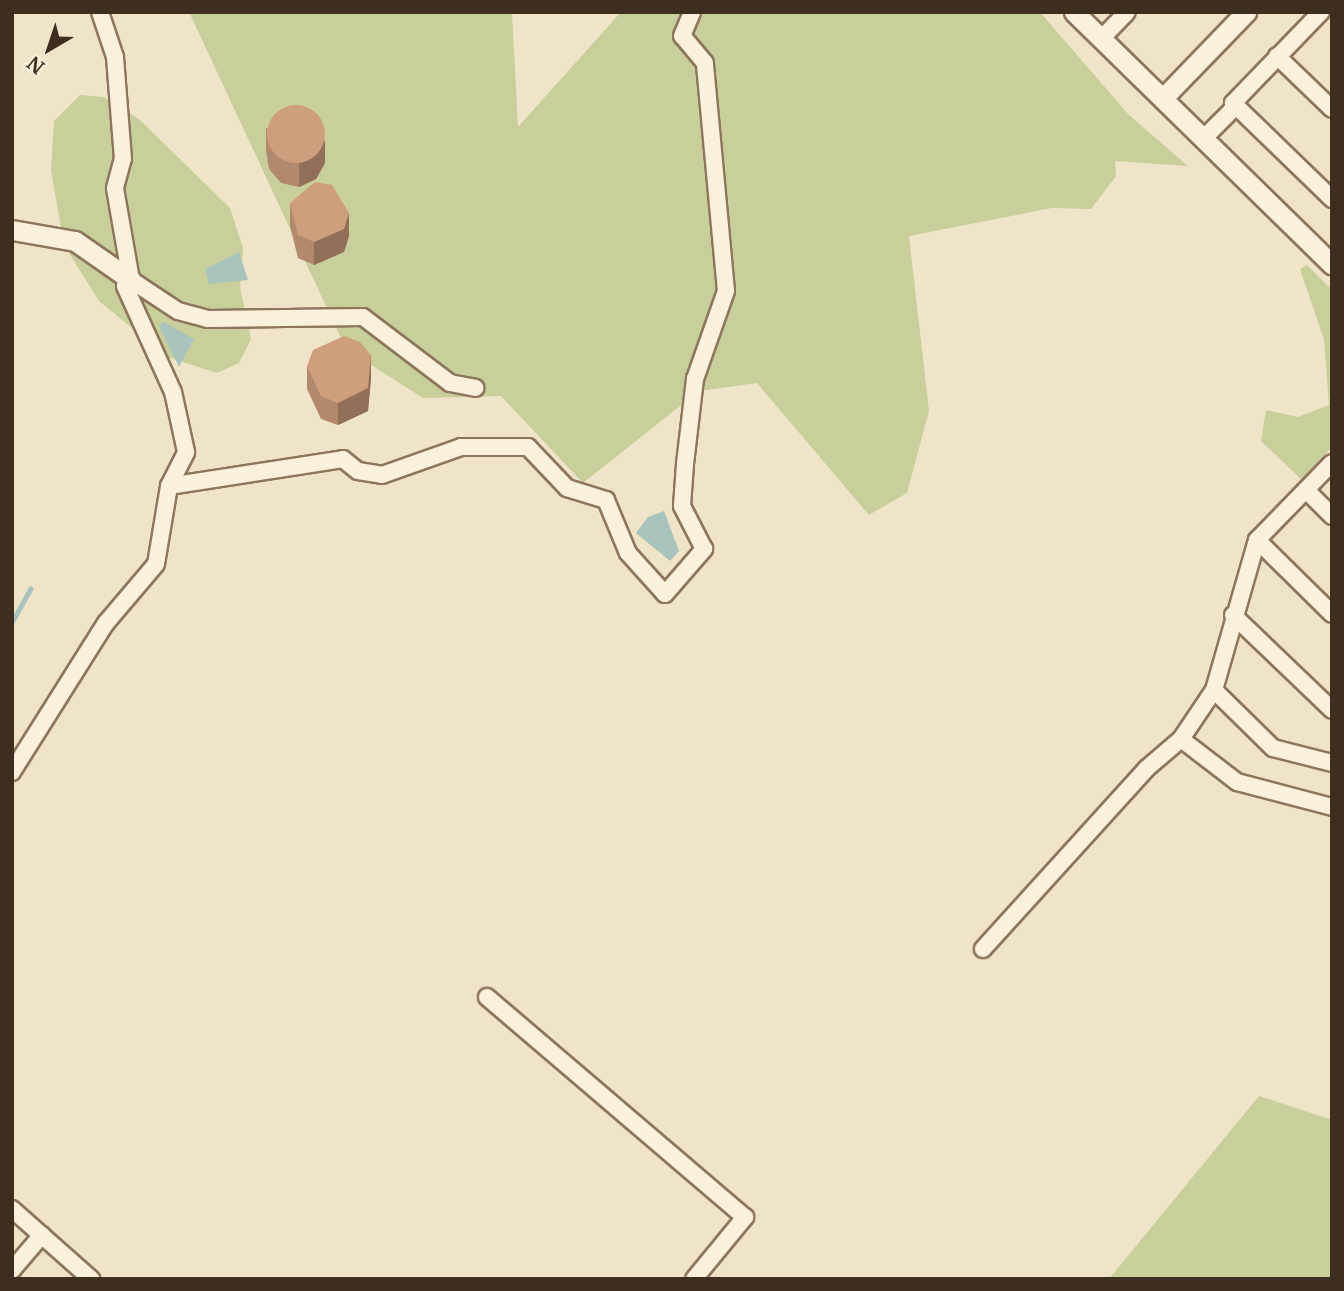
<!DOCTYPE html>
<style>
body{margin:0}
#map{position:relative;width:1344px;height:1291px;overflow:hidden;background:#f0e4c8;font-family:Merriweather,serif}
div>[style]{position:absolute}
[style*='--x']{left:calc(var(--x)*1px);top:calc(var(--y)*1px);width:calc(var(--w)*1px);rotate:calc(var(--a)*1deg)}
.green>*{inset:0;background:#c9cf9b}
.water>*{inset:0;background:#a9c4bc}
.stream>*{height:4.5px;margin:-2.25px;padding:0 2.25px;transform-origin:2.25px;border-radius:2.25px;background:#a9c4bc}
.roads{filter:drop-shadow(2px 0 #8d765c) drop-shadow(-2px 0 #8d765c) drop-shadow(0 2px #8d765c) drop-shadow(0 -2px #8d765c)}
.minor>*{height:16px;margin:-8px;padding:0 8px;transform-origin:8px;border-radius:8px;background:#faf1dc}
.tertiary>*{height:19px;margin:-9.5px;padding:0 9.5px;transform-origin:9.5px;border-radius:9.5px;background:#faf1dc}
.wall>*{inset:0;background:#b2896c}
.shaded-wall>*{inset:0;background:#916f58}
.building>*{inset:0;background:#cf9f7d}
.round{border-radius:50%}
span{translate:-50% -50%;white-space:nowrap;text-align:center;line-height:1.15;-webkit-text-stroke:5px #f7eed8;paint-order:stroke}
.frame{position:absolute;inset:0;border:14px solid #3d2e20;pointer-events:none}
.north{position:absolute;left:14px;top:14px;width:70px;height:70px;-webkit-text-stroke:5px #f7eed8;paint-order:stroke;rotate:219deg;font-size:19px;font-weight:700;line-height:28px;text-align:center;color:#3d2e20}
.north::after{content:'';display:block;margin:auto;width:24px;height:32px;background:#3d2e20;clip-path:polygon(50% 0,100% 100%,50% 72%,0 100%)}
</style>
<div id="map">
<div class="green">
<div style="clip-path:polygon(189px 12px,512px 12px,518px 127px,621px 12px,1040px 12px,1128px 114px,1188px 166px,1115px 161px,1116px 176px,1091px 209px,1052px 208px,909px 236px,929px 411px,907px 493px,869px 515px,757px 383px,699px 391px,583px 483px,501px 396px,423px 398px,346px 349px)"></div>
<div style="clip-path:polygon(80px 95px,104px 97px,140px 120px,230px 208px,243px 248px,240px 288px,251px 339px,239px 363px,217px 373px,167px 357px,99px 301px,64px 245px,51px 171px,54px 121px)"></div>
<div style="clip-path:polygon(1307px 265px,1332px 290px,1332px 447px,1302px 480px,1261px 441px,1266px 410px,1298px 417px,1329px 405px,1324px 340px,1300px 269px)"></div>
<div style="clip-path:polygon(1259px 1096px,1332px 1120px,1332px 1279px,1109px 1279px)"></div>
</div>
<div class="water">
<div style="clip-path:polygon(239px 252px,248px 280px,209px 284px,205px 269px)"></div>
<div style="clip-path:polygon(164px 322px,194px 339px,179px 367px,159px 326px)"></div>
<div style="clip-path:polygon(664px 511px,679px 551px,670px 561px,636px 533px,648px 517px)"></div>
</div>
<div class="stream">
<div style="--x:12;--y:622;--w:38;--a:-61"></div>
</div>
<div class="roads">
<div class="minor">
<div style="--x:1321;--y:12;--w:127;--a:134"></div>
<div style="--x:1233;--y:103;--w:138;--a:44.1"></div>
<div style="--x:1101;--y:39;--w:37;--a:-46"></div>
<div style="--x:1277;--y:56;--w:76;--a:43.9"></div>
<div style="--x:1204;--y:138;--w:45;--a:-45"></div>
<div style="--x:131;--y:280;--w:56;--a:33.4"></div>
<div style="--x:178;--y:311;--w:31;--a:15"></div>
<div style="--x:208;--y:319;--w:155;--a:-0.7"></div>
<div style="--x:363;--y:317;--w:109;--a:37.2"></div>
<div style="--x:450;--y:383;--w:26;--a:11"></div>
<div style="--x:169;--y:486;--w:176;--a:-8.8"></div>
<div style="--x:343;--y:459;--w:19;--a:39"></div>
<div style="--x:358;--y:471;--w:24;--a:9"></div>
<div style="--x:382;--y:475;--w:84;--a:-19.5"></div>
<div style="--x:461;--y:447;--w:67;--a:0"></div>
<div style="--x:528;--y:447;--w:57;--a:46.4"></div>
<div style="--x:567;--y:488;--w:41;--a:17.1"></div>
<div style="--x:606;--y:500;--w:57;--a:67.5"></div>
<div style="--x:628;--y:553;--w:55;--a:47.9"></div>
<div style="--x:665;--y:594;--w:60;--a:-49.1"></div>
<div style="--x:704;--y:549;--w:48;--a:-117.1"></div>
<div style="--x:682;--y:506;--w:42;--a:-85.9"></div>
<div style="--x:685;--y:464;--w:86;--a:-83.3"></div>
<div style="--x:695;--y:379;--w:93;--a:-70.6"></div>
<div style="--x:726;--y:291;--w:229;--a:-95.3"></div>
<div style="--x:705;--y:63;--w:35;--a:-130"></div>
<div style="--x:682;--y:36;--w:26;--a:-67"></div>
<div style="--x:1306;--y:490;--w:37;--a:45"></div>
<div style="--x:1257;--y:540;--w:105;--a:44.6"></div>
<div style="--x:1233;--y:615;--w:137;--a:43.8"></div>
<div style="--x:1214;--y:690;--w:83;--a:44.5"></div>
<div style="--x:1273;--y:748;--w:61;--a:14.3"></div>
<div style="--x:1181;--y:739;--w:59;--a:-56"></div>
<div style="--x:1214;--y:690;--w:156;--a:-74"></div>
<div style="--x:1257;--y:540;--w:107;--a:-45.8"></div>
<div style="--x:12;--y:772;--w:176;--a:-57.8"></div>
<div style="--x:106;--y:623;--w:77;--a:-49.7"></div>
<div style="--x:156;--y:564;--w:79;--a:-80.5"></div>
<div style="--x:169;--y:486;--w:38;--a:-63"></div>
<div style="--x:186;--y:452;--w:61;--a:-102.2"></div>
<div style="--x:173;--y:392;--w:116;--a:-114.4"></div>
<div style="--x:125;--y:286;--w:8;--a:-45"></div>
<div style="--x:131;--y:280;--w:93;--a:-99.9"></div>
<div style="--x:115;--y:188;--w:30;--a:-75"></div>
<div style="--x:123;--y:159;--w:102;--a:-94.5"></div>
<div style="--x:115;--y:57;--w:47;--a:-108.4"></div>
<div style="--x:983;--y:949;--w:243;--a:-47.8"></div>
<div style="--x:1146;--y:769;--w:46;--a:-40.6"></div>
<div style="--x:1181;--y:739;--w:71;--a:37.5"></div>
<div style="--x:1237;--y:782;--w:98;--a:14.7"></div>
<div style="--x:487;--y:997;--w:339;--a:40.5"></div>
<div style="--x:745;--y:1217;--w:80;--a:129.4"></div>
<div style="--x:12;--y:1209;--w:106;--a:41.5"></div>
<div style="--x:12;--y:1270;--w:46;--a:-49.4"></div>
</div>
<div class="tertiary">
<div style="--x:1074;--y:12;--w:361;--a:44.4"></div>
<div style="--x:1163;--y:98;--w:120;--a:-46"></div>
<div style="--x:12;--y:230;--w:64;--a:9.9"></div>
<div style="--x:75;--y:241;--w:68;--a:34.9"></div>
</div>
</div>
<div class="wall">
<div style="clip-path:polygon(266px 128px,325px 163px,316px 179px,299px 187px,281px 183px,269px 169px,266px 151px)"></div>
<div style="clip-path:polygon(290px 203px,349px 236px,344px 252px,314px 265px,298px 258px,290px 226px)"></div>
<div style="clip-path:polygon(307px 366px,371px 378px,368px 411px,338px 425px,321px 419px,307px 389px)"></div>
</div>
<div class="shaded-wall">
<div style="clip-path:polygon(325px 140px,325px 163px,316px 179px,299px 187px,299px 164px)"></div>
<div style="clip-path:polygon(349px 213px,349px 236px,344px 252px,314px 265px,314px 242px)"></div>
<div style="clip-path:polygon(371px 355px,371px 378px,368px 411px,338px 425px,338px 403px)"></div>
</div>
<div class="building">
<div class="round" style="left:267px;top:105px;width:58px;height:58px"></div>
<div style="clip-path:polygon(315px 182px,332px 185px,349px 213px,344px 229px,314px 242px,298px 235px,290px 203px)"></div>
<div style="clip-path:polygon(344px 336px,360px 342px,371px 355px,368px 388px,338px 403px,321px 396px,307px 366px,313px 350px)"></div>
</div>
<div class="frame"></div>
<div class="north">N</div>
</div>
